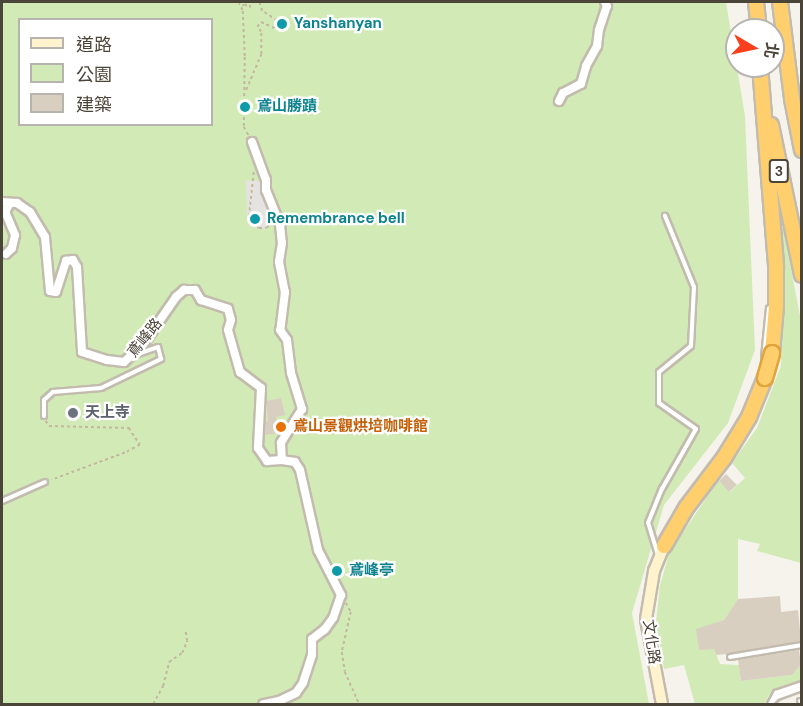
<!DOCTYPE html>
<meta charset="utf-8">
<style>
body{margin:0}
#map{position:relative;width:803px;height:706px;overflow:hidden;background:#f6f3ec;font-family:"DM Sans","Noto Sans TC",sans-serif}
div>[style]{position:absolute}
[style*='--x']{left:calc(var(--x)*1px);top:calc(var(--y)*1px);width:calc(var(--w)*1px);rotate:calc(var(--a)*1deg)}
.green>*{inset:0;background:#d2eab5}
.parking>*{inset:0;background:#e5e3e0}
.building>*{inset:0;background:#d8cfc1}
.path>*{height:1.5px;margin-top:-0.75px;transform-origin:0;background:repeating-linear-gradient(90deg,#c4b79f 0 3px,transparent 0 6px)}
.roads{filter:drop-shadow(2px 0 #c2bbae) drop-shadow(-2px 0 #c2bbae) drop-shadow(0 2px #c2bbae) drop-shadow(0 -2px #c2bbae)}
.lane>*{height:4px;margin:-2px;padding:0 2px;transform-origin:2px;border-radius:2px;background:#fff}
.street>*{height:8px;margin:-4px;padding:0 4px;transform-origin:4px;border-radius:4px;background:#fff}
.secondary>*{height:10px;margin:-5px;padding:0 5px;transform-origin:5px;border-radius:5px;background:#fff3cd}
.highway>*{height:14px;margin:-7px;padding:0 7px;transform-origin:7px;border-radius:7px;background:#ffcf6e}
.bridges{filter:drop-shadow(2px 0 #e0a43c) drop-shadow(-2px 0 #e0a43c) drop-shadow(0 2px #e0a43c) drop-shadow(0 -2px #e0a43c)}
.highway-bridge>*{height:14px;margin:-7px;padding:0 7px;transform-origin:7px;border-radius:7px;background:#ffcf6e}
.dots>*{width:16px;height:16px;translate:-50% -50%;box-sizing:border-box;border:3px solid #fff;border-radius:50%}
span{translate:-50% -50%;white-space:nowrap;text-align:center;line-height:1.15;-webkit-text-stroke:4.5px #fff;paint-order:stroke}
.shield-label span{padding:2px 4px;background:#fff;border:2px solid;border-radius:4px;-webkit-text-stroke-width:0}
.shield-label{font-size:14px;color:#4b4439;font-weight:700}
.culture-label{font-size:15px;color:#0d838f;font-weight:700}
.left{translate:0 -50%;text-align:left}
.street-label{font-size:15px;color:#4b4439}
.worship-label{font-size:15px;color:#5b616d;font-weight:700}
.food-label{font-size:15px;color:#c56008;font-weight:700}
.frame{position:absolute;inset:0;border:3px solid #4b4439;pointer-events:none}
.legend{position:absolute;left:18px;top:18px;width:195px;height:108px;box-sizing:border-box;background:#fff;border:2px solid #b7b4b0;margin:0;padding:8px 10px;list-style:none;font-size:18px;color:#4b4439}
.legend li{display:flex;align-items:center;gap:12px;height:30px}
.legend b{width:30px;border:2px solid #b7b4b0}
.north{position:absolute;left:725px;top:18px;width:60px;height:60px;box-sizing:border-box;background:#fff;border:2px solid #b7b4b0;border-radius:50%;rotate:99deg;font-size:16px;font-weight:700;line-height:24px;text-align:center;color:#4b4439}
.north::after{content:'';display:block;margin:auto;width:21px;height:27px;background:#fc3f1d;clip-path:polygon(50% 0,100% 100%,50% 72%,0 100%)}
</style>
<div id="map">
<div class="green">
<div style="clip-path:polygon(evenodd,2px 2px,726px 2px,745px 116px,755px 350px,728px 423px,664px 505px,632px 613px,649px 704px,2px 704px,2px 2px,20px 20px,212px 20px,212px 124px,20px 124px,20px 20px)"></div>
<div style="clip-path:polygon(775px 221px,783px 227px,801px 321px,801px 563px,757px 551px,760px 544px,738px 539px,738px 599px,724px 620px,697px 630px,699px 649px,714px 649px,720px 664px,739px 665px,741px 681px,792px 675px,801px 665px,801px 682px,784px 686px,769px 695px,764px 704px,695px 704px,684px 665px,664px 669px,656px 622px,660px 585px,669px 554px,718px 480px,730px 492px,745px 478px,732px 463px,757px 428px,781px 366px,782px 283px)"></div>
</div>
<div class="parking">
<div style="clip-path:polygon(246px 180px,260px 181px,271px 220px,265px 230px,250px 226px,247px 219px)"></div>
</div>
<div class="building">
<div style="clip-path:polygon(281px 398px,285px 415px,276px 417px,279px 433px,265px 435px,265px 422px,268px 421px,266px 401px)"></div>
<div style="clip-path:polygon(726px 474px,737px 485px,729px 492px,719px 481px)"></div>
<div style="clip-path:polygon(780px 596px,781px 612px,798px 610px,801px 641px,727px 654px,716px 655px,714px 649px,699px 650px,696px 629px,724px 620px,738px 599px)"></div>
<div style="clip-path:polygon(799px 650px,801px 665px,792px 675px,741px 681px,738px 660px)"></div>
</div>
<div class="path">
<div style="--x:239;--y:2;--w:10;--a:66"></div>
<div style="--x:243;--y:11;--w:46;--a:87.5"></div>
<div style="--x:245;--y:57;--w:70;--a:90.8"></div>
<div style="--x:244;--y:127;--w:10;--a:61"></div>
<div style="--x:720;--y:2;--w:4;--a:0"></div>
<div style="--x:242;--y:6;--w:4;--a:-34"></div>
<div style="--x:245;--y:4;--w:6;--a:39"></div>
<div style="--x:250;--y:8;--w:6;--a:-99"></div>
<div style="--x:246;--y:90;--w:39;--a:-67"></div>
<div style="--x:261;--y:54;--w:22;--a:-90"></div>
<div style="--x:261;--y:32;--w:6;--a:-129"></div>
<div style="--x:257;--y:27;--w:6;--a:-51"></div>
<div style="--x:261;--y:22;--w:17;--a:24"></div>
<div style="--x:277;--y:29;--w:7;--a:-45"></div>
<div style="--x:282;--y:24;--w:24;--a:-147"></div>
<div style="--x:262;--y:11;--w:9;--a:-108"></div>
<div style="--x:254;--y:172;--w:47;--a:96.1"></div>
<div style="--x:249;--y:219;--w:6;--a:59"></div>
<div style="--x:252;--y:224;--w:8;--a:30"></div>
<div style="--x:259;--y:228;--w:7;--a:0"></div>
<div style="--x:266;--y:228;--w:8;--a:-40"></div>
<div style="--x:46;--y:421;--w:6;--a:59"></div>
<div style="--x:49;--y:426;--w:80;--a:1.4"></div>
<div style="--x:129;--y:428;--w:20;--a:57"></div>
<div style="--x:140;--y:445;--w:17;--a:152"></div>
<div style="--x:125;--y:453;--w:78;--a:159.7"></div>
<div style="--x:346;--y:603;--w:10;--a:61"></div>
<div style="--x:351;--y:612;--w:41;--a:102.7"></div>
<div style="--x:342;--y:652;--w:20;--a:81"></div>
<div style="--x:345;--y:672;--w:35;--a:66"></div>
<div style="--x:153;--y:704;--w:21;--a:-61"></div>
<div style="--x:163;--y:686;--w:25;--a:-76"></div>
<div style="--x:169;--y:662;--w:16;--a:-35"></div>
<div style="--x:182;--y:653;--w:13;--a:-67"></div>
<div style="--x:187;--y:641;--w:11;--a:-100"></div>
</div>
<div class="roads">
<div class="lane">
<div style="--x:764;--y:358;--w:50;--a:-84.3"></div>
<div style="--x:44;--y:416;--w:16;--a:-90"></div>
<div style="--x:44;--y:400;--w:12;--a:-42"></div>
<div style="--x:53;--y:392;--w:48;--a:-4.8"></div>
<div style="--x:101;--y:388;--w:67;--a:-25.8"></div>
<div style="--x:161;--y:359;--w:12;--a:-104"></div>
<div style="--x:158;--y:347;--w:24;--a:161"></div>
<div style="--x:2;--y:501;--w:47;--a:-23.8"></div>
<div style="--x:658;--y:555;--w:34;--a:-107"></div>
<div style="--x:648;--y:523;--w:37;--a:-68"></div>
<div style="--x:662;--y:489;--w:69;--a:-60.5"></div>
<div style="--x:696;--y:429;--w:45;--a:-144.9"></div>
<div style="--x:659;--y:403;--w:31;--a:-90"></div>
<div style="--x:659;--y:372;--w:41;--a:-39.1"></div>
<div style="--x:691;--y:346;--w:59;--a:-87.1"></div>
<div style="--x:694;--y:287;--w:77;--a:-112.2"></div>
<div style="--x:730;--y:657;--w:73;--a:-9.5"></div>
<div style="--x:773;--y:701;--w:6;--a:-45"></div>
<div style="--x:777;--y:697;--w:27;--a:-20"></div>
<div style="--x:800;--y:701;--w:3;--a:45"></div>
<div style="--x:770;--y:704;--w:13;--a:-61"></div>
<div style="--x:776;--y:693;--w:28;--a:-19"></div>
</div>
<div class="street">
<div style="--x:559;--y:101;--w:9;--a:-63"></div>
<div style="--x:563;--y:93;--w:20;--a:-27"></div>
<div style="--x:581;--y:84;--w:19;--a:-74"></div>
<div style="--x:586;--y:66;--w:23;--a:-61"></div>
<div style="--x:597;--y:46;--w:16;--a:-83"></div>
<div style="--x:599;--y:30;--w:25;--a:-72"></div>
<div style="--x:607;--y:6;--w:4;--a:-117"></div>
<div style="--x:252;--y:142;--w:40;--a:69.8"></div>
<div style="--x:266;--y:180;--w:10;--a:90"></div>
<div style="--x:266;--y:190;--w:38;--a:68"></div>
<div style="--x:280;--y:225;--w:18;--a:84"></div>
<div style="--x:282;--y:243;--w:19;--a:99"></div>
<div style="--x:279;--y:262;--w:31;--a:79"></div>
<div style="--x:285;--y:292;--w:38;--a:97"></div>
<div style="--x:280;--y:330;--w:12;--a:55"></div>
<div style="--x:287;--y:340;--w:33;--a:83"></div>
<div style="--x:291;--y:373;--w:38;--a:73"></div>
<div style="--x:302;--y:409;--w:40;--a:122"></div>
<div style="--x:281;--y:443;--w:17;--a:87"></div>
<div style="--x:282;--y:460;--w:13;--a:9"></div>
<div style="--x:295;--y:462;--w:9;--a:58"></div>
<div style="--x:300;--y:470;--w:82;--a:77.3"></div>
<div style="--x:318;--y:550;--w:51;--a:62.9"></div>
<div style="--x:341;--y:595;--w:24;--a:109"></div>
<div style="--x:333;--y:618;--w:14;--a:126"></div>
<div style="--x:325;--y:629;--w:16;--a:142"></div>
<div style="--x:312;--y:639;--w:16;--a:90"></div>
<div style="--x:312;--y:655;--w:29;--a:108"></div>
<div style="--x:303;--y:683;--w:12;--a:125"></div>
<div style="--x:296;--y:693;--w:19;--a:155"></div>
<div style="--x:279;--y:701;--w:16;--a:169"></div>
<div style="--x:2;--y:202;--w:15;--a:4"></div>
<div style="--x:17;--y:203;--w:16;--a:35"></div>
<div style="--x:30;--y:212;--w:29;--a:59"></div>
<div style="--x:45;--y:237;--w:54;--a:84.7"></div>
<div style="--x:50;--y:291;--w:6;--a:9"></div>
<div style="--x:56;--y:292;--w:33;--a:-72"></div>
<div style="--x:66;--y:261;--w:7;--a:-8"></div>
<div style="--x:73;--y:260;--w:8;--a:60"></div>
<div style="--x:77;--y:267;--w:85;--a:86.6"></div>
<div style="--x:82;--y:352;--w:26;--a:18"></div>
<div style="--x:107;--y:360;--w:17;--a:7"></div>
<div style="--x:124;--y:362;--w:24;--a:-42"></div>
<div style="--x:142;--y:346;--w:60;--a:-55.2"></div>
<div style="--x:176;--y:297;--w:11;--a:-41"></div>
<div style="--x:184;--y:290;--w:11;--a:0"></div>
<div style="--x:195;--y:290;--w:12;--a:59"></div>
<div style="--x:201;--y:300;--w:28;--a:18"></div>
<div style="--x:228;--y:309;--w:11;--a:75"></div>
<div style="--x:231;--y:320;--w:10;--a:107"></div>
<div style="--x:228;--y:330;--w:44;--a:74.1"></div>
<div style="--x:240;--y:372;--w:26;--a:37"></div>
<div style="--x:261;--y:388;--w:60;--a:92.9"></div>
<div style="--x:258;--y:448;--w:16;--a:55"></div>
<div style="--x:267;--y:461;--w:15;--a:-4"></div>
<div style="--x:6;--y:254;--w:8;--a:-45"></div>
<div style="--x:12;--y:248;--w:13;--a:-77"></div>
<div style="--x:15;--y:235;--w:25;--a:-113"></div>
<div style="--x:5;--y:212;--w:10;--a:-61"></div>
</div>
<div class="secondary">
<div style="--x:662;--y:704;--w:86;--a:-100.7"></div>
<div style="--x:646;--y:619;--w:49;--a:-80.5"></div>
<div style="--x:654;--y:571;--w:27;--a:-68"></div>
</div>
<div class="highway">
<div style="--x:756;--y:2;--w:28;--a:84"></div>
<div style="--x:780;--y:2;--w:98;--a:82.9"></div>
<div style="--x:792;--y:99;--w:52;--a:78.9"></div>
<div style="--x:760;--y:66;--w:202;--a:85.4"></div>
<div style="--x:776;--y:267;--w:39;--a:90"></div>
<div style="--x:776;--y:306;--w:47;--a:94.9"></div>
<div style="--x:771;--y:125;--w:153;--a:78.3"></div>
<div style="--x:664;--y:546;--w:44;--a:-59.9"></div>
<div style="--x:686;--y:508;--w:63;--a:-52.8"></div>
<div style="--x:724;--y:458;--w:48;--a:-58.6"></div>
<div style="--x:749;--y:417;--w:42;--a:-67.7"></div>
</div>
</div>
<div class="bridges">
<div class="highway-bridge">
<div style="--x:765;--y:378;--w:26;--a:-74"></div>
</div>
</div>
<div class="dots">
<div style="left:282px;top:24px;background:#0f9aa8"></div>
<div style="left:245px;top:107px;background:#0f9aa8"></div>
<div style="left:255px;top:219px;background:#0f9aa8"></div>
<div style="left:73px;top:413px;background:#6b7280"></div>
<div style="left:281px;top:427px;background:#e8710a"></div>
<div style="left:337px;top:571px;background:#0f9aa8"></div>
</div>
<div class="shield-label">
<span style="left:779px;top:171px">3</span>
</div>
<div class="culture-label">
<span class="left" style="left:294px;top:24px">Yanshanyan</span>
<span class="left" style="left:257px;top:107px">鳶山勝蹟</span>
<span class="left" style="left:267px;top:219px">Remembrance bell</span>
<span class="left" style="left:349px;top:571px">鳶峰亭</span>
</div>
<div class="street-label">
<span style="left:145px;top:338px;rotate:-51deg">鳶峰路</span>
<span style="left:651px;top:642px;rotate:82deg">文化路</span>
</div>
<div class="worship-label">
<span class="left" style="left:85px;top:413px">天上寺</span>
</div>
<div class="food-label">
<span class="left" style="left:293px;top:427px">鳶山景觀烘培咖啡館</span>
</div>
<div class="frame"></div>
<ul class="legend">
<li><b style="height:8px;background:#fff3cd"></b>道路</li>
<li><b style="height:16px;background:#d2eab5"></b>公園</li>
<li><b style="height:16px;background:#d8cfc1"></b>建築</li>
</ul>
<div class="north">北</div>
</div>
